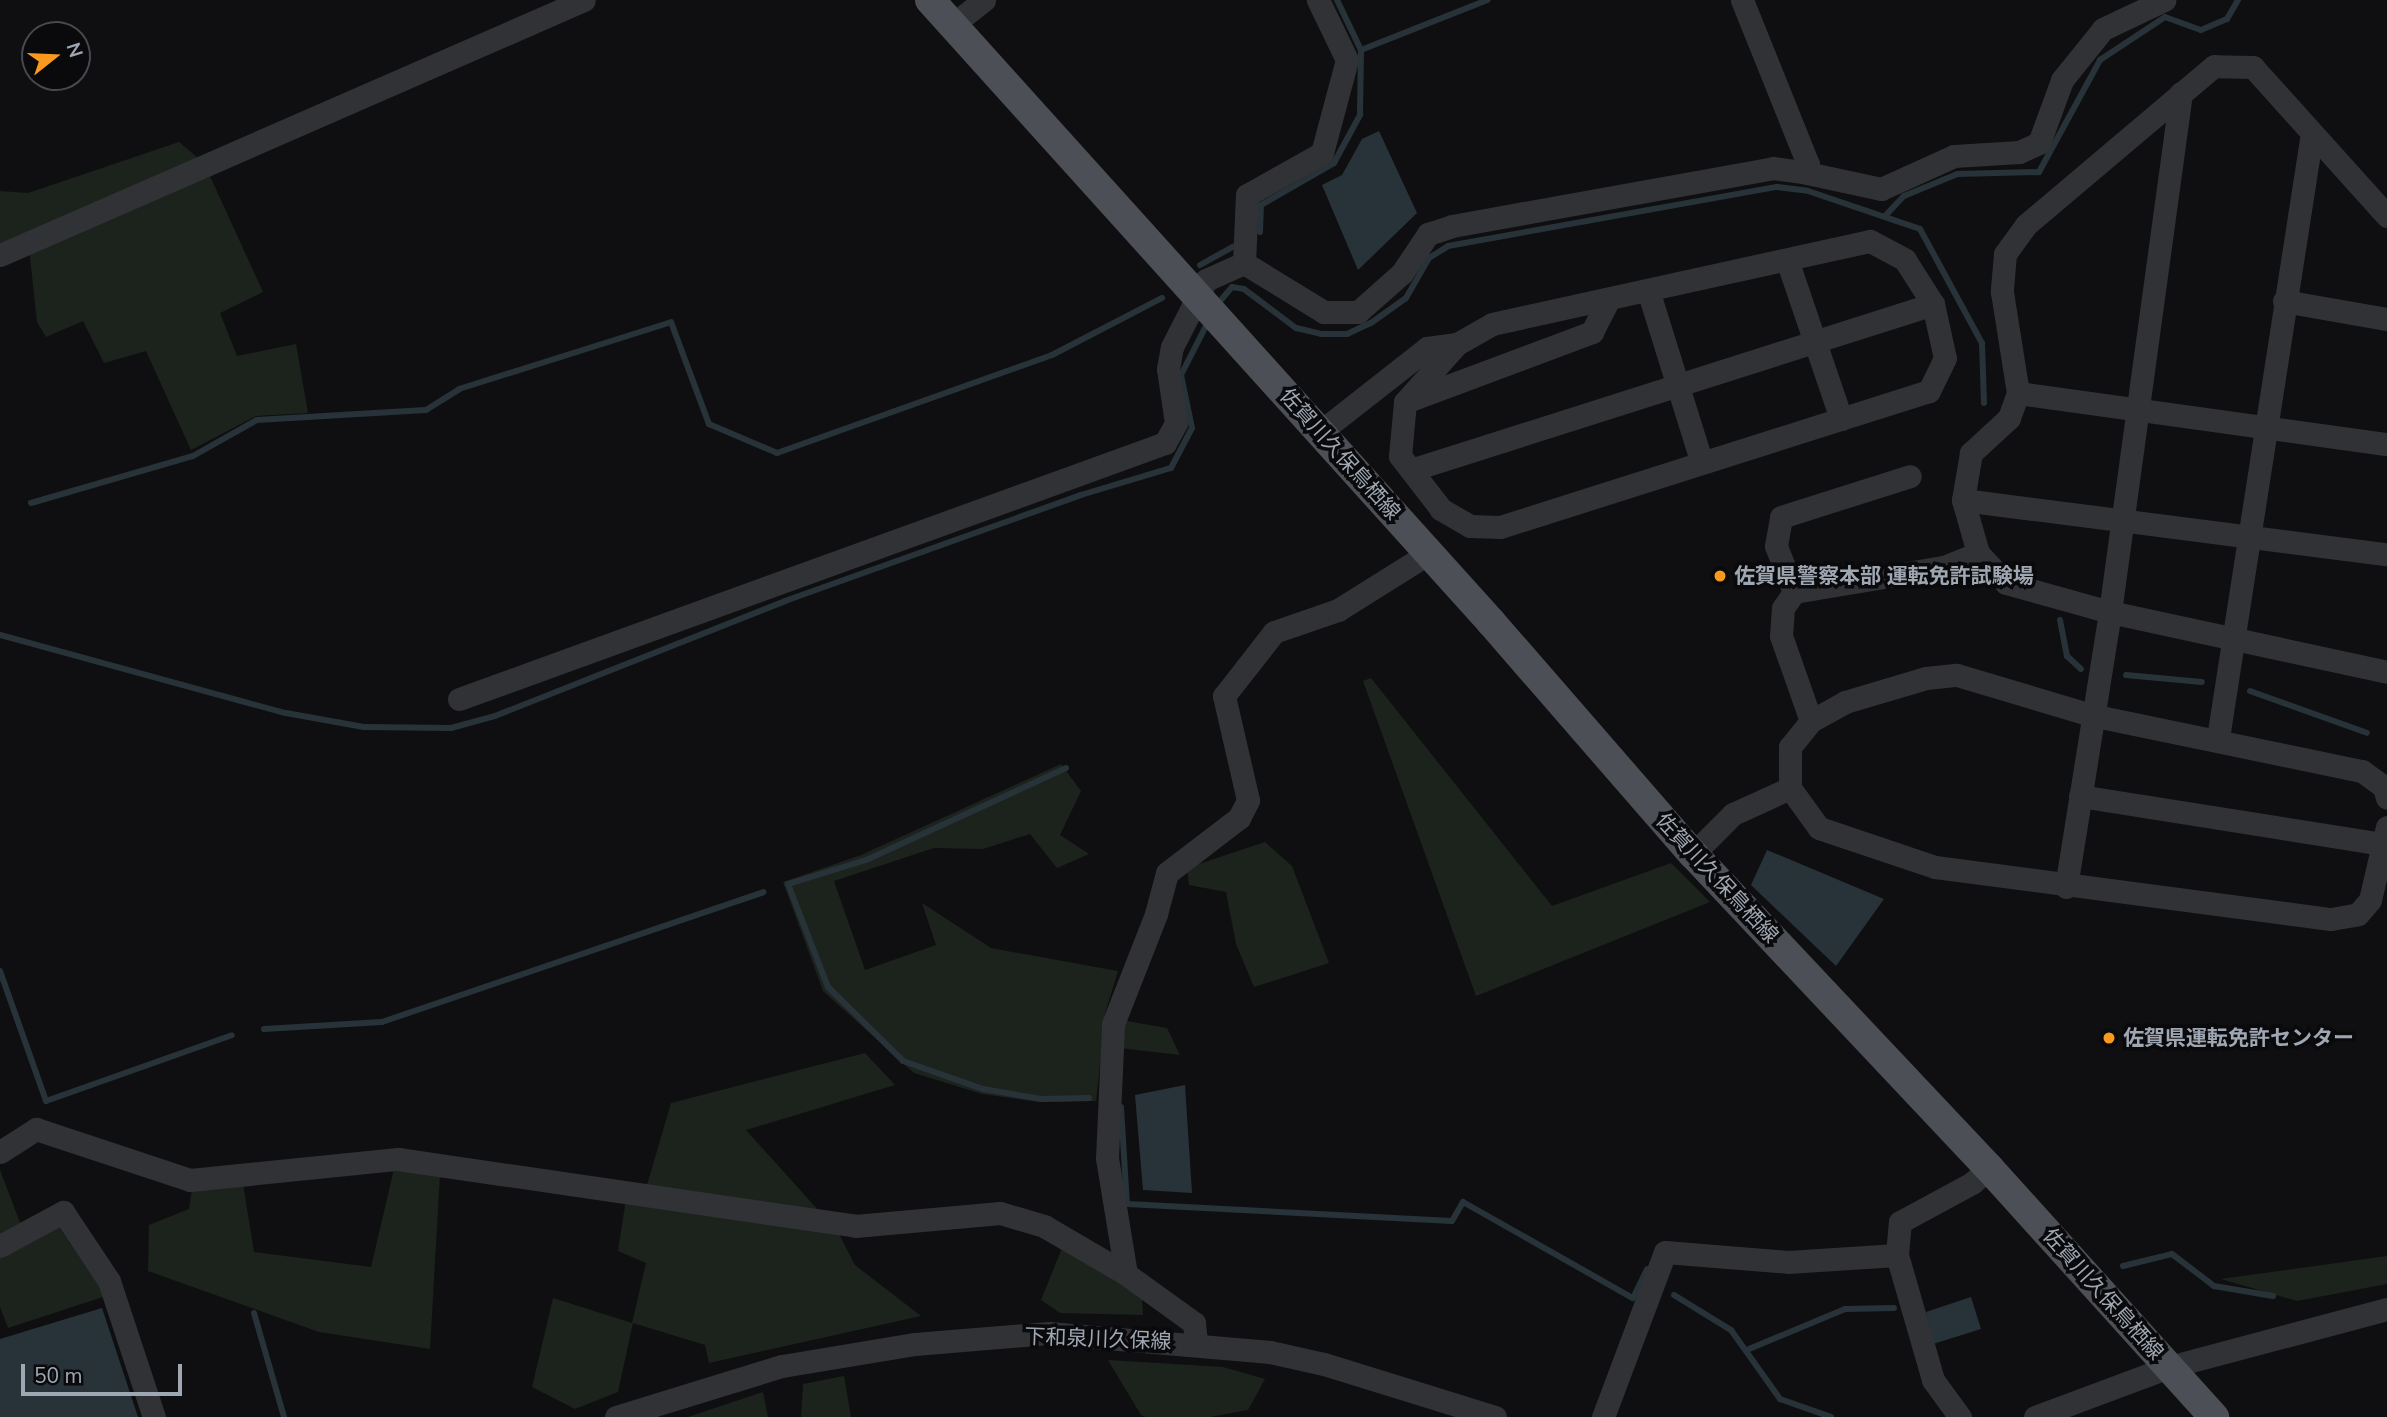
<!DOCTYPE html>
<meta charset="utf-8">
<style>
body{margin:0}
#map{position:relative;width:2387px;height:1417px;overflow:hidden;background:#0f0f11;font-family:"Nunito Sans","Noto Sans JP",sans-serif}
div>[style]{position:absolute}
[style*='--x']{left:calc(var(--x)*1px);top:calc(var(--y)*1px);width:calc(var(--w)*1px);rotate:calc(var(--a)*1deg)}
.green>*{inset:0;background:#1b231c}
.water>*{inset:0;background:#283339}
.stream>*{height:6px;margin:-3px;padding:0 3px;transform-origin:3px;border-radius:3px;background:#283339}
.minor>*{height:23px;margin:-11.5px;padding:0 11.5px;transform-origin:11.5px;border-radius:11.5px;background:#303236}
.major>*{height:30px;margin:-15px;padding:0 15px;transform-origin:15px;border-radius:15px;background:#4c4f55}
.dots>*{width:19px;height:19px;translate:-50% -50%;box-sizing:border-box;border:4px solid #0a0a0c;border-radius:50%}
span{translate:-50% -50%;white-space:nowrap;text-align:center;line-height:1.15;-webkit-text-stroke:7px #0a0a0c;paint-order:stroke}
.street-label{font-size:21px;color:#9fa7b2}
.poi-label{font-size:21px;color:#9fa7b2;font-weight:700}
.left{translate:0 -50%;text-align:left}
.north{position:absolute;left:21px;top:21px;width:70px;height:70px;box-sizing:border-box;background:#0a0a0c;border:2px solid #46494e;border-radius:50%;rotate:72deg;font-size:19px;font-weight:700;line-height:28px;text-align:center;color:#9fa7b2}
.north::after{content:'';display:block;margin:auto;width:24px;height:32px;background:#fa991e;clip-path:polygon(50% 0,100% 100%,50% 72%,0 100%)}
.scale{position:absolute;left:21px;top:1364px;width:161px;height:32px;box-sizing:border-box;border:4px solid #9fa7b2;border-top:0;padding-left:9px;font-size:21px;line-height:24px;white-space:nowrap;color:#9fa7b2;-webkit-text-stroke:5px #0a0a0c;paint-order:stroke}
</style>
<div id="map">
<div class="green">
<div style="clip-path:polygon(179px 142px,204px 163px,263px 292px,220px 313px,237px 356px,296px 344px,308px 413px,256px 416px,191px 450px,146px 351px,104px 363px,83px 321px,46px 337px,37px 322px,28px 239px,0 247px,0 191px,28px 193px)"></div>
<div style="clip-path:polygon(1371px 678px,1552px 906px,1671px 863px,1710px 902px,1476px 996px,1363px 681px)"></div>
<div style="clip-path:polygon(1061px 764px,1081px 791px,1060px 835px,1089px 854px,1057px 868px,1030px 834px,983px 849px,934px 848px,834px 881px,865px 970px,936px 945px,922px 903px,991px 948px,1118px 971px,1104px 1017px,1167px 1028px,1180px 1055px,1102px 1046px,1096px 1101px,1039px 1102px,982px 1094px,914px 1073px,823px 991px,783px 882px,861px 855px)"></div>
<div style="clip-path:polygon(1265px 842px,1292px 866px,1329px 963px,1254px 987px,1236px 944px,1226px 892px,1189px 885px,1187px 868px)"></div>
<div style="clip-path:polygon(865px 1053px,895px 1085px,746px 1130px,838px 1232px,855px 1265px,921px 1316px,709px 1363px,705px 1345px,633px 1323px,618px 1392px,575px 1409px,532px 1387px,553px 1298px,632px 1323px,646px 1263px,618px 1251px,626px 1199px,647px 1185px,671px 1103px)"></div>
<div style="clip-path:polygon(394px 1169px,440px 1175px,430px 1349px,319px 1332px,148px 1271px,149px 1225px,189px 1209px,192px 1189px,243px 1184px,254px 1252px,371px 1267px)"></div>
<div style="clip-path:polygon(0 1170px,21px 1225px,0 1235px)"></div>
<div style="clip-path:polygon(56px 1223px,106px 1296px,8px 1328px,0 1307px,0 1254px)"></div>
<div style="clip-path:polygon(1062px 1248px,1142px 1297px,1143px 1315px,1060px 1313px,1041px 1300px)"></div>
<div style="clip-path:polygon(2387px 1256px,2387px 1284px,2297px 1301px,2221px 1279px)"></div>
<div style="clip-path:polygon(1108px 1360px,1223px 1367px,1265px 1379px,1248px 1410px,1210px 1417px,1146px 1417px,1141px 1415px)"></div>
<div style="clip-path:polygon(844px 1376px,851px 1417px,801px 1417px,803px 1384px)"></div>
<div style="clip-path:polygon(763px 1392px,768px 1417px,688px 1417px)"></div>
</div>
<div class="water">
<div style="clip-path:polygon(1379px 131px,1417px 213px,1358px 270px,1322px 185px,1342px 175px,1362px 139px)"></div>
<div style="clip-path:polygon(1767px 850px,1884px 899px,1836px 966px,1751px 885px)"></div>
<div style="clip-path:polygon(1185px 1085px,1192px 1193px,1143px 1190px,1135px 1095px)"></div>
<div style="clip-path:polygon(1971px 1297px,1981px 1329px,1933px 1344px,1926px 1312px)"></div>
<div style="clip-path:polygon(102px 1308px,138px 1417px,0 1417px,0 1339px)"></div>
</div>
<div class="stream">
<div style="--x:1337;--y:0;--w:55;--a:64.4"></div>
<div style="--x:1886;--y:215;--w:26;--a:-47"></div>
<div style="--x:1904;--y:196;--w:57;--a:-22.5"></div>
<div style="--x:1957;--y:174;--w:82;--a:-1.4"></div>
<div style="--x:2039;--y:172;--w:128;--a:-61.4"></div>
<div style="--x:2100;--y:60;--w:78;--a:-33.5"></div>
<div style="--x:2165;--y:17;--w:38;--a:20"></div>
<div style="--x:2201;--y:30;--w:28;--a:-23"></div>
<div style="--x:2227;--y:19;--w:22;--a:-60"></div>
<div style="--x:1260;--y:232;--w:27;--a:-88"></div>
<div style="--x:1261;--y:205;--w:84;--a:-29.9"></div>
<div style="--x:1334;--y:163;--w:55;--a:-61.6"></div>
<div style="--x:1360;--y:115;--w:65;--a:-89.1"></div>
<div style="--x:1361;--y:50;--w:136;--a:-21.6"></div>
<div style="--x:1200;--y:265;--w:38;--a:-29"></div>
<div style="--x:1216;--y:306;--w:25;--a:-50"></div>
<div style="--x:1232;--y:287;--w:12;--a:9"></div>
<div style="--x:1244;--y:289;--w:65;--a:36.9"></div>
<div style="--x:1296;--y:328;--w:26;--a:13"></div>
<div style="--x:1321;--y:334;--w:26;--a:0"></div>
<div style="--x:1347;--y:334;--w:26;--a:-25"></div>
<div style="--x:1371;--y:323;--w:43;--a:-35.5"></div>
<div style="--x:1406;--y:298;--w:46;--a:-60.1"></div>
<div style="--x:1429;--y:258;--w:22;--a:-32"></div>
<div style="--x:1448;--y:246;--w:334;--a:-10.2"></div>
<div style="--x:1777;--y:187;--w:31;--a:7"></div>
<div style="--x:1808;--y:191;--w:118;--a:18.7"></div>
<div style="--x:1920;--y:229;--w:130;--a:61.5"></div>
<div style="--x:1982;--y:343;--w:60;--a:88.1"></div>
<div style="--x:31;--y:503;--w:169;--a:-16.2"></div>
<div style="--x:193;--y:456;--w:73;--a:-29.4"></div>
<div style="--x:257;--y:420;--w:169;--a:-3.4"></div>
<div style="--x:426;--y:410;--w:39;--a:-32"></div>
<div style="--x:459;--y:389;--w:222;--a:-17.5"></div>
<div style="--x:671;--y:322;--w:109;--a:69.6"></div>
<div style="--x:709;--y:424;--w:74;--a:23.1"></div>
<div style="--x:777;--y:453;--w:292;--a:-19.6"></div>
<div style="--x:1052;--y:355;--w:124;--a:-27.4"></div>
<div style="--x:2060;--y:620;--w:37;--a:79"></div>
<div style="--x:2067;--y:656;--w:19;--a:43"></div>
<div style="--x:0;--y:635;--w:296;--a:15.3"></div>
<div style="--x:286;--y:713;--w:79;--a:10.2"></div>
<div style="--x:364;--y:727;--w:87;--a:0.7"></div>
<div style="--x:451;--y:728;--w:46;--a:-15.3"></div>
<div style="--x:495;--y:716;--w:312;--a:-21.6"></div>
<div style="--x:785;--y:601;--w:314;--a:-19.7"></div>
<div style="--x:1081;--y:495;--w:94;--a:-16.7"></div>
<div style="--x:1171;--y:468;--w:45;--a:-62.3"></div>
<div style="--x:1192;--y:428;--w:54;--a:-101.7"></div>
<div style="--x:1181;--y:375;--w:59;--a:-63"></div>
<div style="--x:2126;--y:675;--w:76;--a:5.3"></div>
<div style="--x:2250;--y:691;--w:124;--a:19.7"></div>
<div style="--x:1066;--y:768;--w:220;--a:155.3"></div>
<div style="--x:866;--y:860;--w:82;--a:162.9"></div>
<div style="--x:788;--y:884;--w:110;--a:68.8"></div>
<div style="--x:828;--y:987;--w:105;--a:44.6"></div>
<div style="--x:903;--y:1061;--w:85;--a:19.3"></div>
<div style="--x:983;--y:1089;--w:59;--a:9.8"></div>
<div style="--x:1041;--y:1099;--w:48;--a:-1.2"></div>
<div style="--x:0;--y:971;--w:138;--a:70.5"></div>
<div style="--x:46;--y:1101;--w:197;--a:-19.5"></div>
<div style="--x:264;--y:1029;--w:118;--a:-3.4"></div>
<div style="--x:382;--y:1022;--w:403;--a:-18.8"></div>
<div style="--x:1121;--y:1107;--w:97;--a:86.5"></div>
<div style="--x:1127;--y:1204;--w:325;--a:3"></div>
<div style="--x:1452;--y:1221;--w:22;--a:-60"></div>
<div style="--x:1463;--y:1202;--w:195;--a:29.5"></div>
<div style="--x:1633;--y:1298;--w:32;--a:-64"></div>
<div style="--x:2123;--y:1266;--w:50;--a:-13.8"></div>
<div style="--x:2172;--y:1254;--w:53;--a:37.3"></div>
<div style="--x:2214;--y:1286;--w:60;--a:9.6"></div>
<div style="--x:1674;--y:1295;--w:67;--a:31.6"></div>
<div style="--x:1731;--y:1330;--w:85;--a:54.6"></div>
<div style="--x:1780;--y:1399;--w:54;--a:19.4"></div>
<div style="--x:254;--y:1313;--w:108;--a:73.9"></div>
<div style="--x:1749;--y:1349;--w:104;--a:-22.6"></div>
<div style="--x:1845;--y:1309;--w:49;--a:-1.2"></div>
</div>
<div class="minor">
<div style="--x:1742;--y:0;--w:177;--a:68.1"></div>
<div style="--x:1808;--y:164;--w:9;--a:96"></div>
<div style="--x:1807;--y:173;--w:76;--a:12.2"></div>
<div style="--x:1881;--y:189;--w:80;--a:-24.3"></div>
<div style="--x:1954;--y:156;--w:65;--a:-3.5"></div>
<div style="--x:2019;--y:152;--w:22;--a:-24"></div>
<div style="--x:2039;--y:143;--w:67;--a:-69.9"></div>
<div style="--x:2062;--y:80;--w:65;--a:-51.2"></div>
<div style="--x:2103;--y:29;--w:68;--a:-25.4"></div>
<div style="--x:951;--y:26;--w:42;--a:-38.2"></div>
<div style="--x:2387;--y:216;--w:200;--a:-132"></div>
<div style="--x:2253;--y:67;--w:39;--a:-179"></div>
<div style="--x:2214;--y:66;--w:246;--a:139.8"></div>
<div style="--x:2026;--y:225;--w:36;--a:126"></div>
<div style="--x:2005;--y:254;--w:38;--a:95"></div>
<div style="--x:2002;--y:292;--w:102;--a:81"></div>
<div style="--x:2018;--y:393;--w:27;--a:110"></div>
<div style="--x:2009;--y:418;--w:52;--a:137.4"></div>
<div style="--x:1971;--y:453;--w:48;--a:99.7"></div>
<div style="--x:1963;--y:500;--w:55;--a:74.2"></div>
<div style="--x:1978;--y:553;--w:41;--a:47"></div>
<div style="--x:2006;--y:583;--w:108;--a:15.6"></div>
<div style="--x:2110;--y:612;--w:283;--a:12.2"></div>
<div style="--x:1870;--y:241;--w:40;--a:28"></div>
<div style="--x:1905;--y:260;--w:52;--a:57.5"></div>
<div style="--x:1933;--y:304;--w:55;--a:77.5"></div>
<div style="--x:1945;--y:358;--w:37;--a:116"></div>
<div style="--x:1929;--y:391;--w:450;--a:162.4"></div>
<div style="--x:1500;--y:527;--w:30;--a:-178"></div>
<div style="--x:1470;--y:526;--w:34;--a:-150"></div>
<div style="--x:1441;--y:509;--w:67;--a:-127.7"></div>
<div style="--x:1400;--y:456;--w:54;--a:-84.7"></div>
<div style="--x:1405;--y:402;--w:78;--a:-48.1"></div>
<div style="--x:1457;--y:344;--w:40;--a:-29.7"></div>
<div style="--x:1492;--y:324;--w:387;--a:-12.4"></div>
<div style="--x:0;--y:255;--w:637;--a:-23.59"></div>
<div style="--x:1787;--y:260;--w:168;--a:71.2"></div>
<div style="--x:1244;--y:263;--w:94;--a:31.5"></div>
<div style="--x:1324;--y:312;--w:34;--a:0"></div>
<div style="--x:1358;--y:312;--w:59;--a:-41.6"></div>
<div style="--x:1402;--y:273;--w:47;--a:-56.3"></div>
<div style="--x:1428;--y:234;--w:25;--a:-18"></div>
<div style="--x:1452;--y:226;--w:326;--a:-10.2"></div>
<div style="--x:1773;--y:168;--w:34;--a:8"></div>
<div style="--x:1648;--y:290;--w:181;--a:72.7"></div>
<div style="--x:2284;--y:301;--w:105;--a:9.9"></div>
<div style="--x:2018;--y:393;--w:373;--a:7.9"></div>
<div style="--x:1405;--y:402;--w:200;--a:-20.5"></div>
<div style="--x:1592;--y:332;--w:37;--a:-63"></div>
<div style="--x:1320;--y:432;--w:136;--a:-38.1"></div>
<div style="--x:1427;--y:348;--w:30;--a:-8"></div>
<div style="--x:1411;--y:470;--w:548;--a:-17.64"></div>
<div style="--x:1963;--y:500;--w:427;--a:7.3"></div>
<div style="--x:1794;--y:592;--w:49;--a:-111.4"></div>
<div style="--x:1776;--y:546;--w:29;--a:-80"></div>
<div style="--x:1781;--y:517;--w:135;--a:-17.6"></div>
<div style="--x:459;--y:699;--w:751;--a:-19.93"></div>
<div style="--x:1165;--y:443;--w:23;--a:-61"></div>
<div style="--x:1176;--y:423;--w:55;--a:-98.4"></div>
<div style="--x:1168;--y:369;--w:22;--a:-80"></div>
<div style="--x:1172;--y:347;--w:75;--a:-63.1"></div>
<div style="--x:1206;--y:280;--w:42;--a:-24.1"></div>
<div style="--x:1244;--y:263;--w:68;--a:-87.5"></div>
<div style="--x:1247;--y:195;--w:86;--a:-29.2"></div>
<div style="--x:1322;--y:153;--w:96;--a:-75"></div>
<div style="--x:1347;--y:60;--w:67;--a:-115.8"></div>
<div style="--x:1811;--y:721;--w:90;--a:-109.4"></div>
<div style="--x:1781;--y:636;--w:28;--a:-86"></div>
<div style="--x:1783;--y:608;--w:19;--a:-55"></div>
<div style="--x:1794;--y:592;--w:152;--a:-9.5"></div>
<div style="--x:1944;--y:567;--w:37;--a:-22"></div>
<div style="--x:2218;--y:738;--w:612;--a:-81.17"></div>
<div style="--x:1790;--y:788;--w:49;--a:54.1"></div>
<div style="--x:1819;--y:828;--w:122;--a:18.6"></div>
<div style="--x:1935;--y:867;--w:399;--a:7.5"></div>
<div style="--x:2331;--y:919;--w:27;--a:-10"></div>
<div style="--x:2358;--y:914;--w:18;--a:-49"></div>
<div style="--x:2370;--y:900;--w:75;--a:-76.9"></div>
<div style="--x:2080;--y:796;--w:307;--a:9"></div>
<div style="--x:1693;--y:854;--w:57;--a:-45"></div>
<div style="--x:1733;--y:814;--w:63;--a:-24.5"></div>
<div style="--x:1790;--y:788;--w:41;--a:-90"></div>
<div style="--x:1790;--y:747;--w:33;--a:-51"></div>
<div style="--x:1811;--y:721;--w:39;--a:-29"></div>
<div style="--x:1845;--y:702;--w:84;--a:-16.5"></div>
<div style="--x:1926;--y:678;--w:31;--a:-6"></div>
<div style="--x:1957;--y:675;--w:140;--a:16.6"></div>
<div style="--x:2091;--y:715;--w:277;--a:11.7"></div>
<div style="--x:2362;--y:771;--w:27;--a:36"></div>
<div style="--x:2384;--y:787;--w:11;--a:75"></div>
<div style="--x:2066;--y:887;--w:278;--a:-80.9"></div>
<div style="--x:2110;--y:612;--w:524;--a:-82.21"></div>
<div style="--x:0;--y:1152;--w:43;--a:-32.6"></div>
<div style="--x:36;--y:1129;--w:162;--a:18.3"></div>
<div style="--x:190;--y:1180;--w:209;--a:-5.8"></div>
<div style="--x:398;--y:1159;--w:462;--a:8.3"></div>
<div style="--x:855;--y:1226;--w:146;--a:-5.1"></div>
<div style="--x:1000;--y:1213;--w:46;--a:16.5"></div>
<div style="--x:1044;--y:1226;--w:95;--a:30.3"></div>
<div style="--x:1126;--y:1274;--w:84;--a:35.8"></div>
<div style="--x:1194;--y:1323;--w:20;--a:84"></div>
<div style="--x:0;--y:1246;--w:72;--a:-28.4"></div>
<div style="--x:63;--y:1212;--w:83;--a:56.3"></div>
<div style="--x:109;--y:1281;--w:143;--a:71.7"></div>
<div style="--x:1897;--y:1255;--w:33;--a:-85"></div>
<div style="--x:1900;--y:1222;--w:82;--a:-28.4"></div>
<div style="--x:1972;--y:1183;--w:23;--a:-41"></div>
<div style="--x:1126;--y:1274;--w:118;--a:-99.3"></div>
<div style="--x:1107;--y:1158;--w:134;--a:-87.4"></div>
<div style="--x:1113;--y:1024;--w:118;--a:-68.6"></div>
<div style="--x:1156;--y:914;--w:42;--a:-75"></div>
<div style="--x:1167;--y:873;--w:91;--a:-37.4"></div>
<div style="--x:1239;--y:818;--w:20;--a:-63"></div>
<div style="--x:1248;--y:800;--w:107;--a:-103"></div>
<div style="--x:1224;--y:696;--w:81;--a:-52"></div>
<div style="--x:1274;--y:632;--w:68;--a:-19"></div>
<div style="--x:1338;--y:610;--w:107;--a:-32.1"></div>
<div style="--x:616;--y:1417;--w:174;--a:-17.1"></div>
<div style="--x:782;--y:1366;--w:135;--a:-9.4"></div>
<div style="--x:915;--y:1344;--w:134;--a:-4.7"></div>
<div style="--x:1049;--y:1333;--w:222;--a:4.9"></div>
<div style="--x:1270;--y:1352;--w:55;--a:12.5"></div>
<div style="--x:1324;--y:1364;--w:179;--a:17.2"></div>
<div style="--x:1603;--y:1417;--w:176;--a:-69.4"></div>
<div style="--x:1665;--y:1252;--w:123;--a:4.6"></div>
<div style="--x:1788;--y:1262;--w:109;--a:-3.7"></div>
<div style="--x:1897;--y:1255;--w:130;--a:73.9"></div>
<div style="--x:1933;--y:1380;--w:46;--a:53.9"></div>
<div style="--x:2035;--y:1417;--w:143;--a:-20.5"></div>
<div style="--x:2169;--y:1367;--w:226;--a:-14.9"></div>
</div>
<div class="major">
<div style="--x:930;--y:0;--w:838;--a:47.95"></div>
<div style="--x:1491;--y:622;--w:308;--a:49"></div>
<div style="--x:1693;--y:854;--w:432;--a:46.7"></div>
<div style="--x:1989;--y:1168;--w:336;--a:47.9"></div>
</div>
<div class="dots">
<div style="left:1720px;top:576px;background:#fa991e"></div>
<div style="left:2109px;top:1038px;background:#fa991e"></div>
</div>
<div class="street-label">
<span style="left:1340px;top:454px;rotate:48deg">佐賀川久保鳥栖線</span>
<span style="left:1717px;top:878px;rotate:47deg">佐賀川久保鳥栖線</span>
<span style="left:2103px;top:1294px;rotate:48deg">佐賀川久保鳥栖線</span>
<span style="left:1098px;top:1339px;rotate:2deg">下和泉川久保線</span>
</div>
<div class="poi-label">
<span class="left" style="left:1734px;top:576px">佐賀県警察本部 運転免許試験場</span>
<span class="left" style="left:2123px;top:1038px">佐賀県運転免許センター</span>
</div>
<div class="north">N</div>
<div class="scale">50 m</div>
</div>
